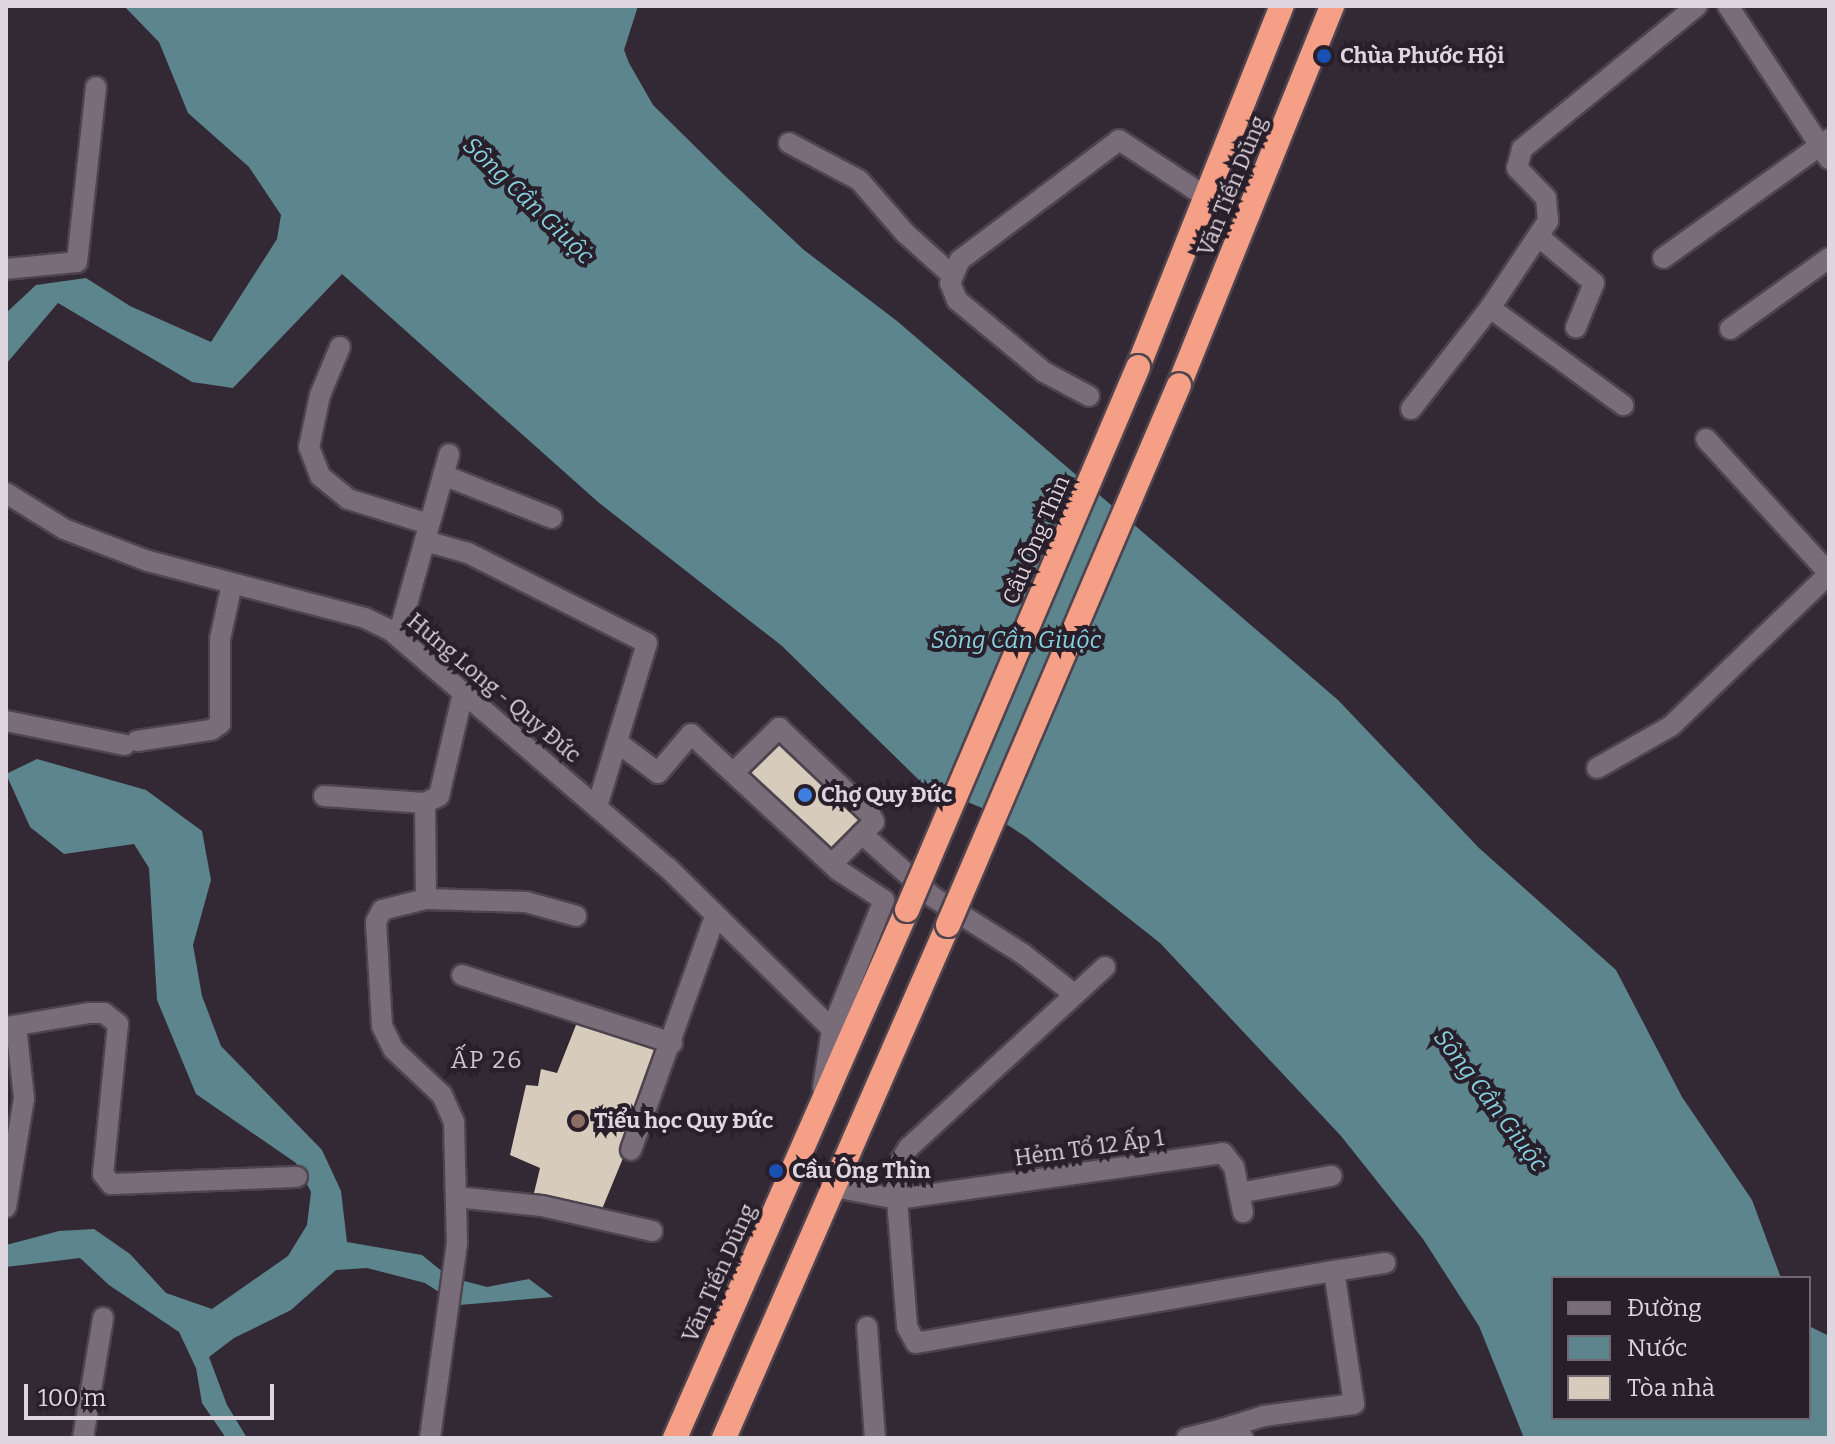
<!DOCTYPE html>
<meta charset="utf-8">
<style>
body{margin:0}
#map{position:relative;width:1835px;height:1444px;overflow:hidden;background:#332934;font-family:Bitter,serif}
div>[style]{position:absolute}
[style*='--x']{left:calc(var(--x)*1px);top:calc(var(--y)*1px);width:calc(var(--w)*1px);rotate:calc(var(--a)*1deg)}
.water>*{inset:0;background:#5c858d}
.building>*{inset:0;background:#d7ccbc}
.roads{filter:drop-shadow(2px 0 #4d444e) drop-shadow(-2px 0 #4d444e) drop-shadow(0 2px #4d444e) drop-shadow(0 -2px #4d444e)}
.minor>*{height:20px;margin:-10px;padding:0 10px;transform-origin:10px;border-radius:10px;background:#796d7a}
.highway>*{height:24px;margin:-12px;padding:0 12px;transform-origin:12px;border-radius:12px;background:#f59f86}
.bridges{filter:drop-shadow(2px 0 #4d444e) drop-shadow(-2px 0 #4d444e) drop-shadow(0 2px #4d444e) drop-shadow(0 -2px #4d444e)}
.highway-bridge>*{height:24px;margin:-12px;padding:0 12px;transform-origin:12px;border-radius:12px;background:#f59f86}
.dots>*{width:22px;height:22px;translate:-50% -50%;box-sizing:border-box;border:4px solid #291f2a;border-radius:50%}
span{translate:-50% -50%;white-space:nowrap;text-align:center;line-height:1.15;-webkit-text-stroke:8px #291f2a;paint-order:stroke}
.poi-label{font-size:22px;color:#ddd6de;font-weight:700}
.left{translate:0 -50%;text-align:left}
.street-label{font-size:22px;color:#ddd6de}
.water-label{font-size:24px;color:#86d1de;font-style:italic}
.neighbourhood-label{font-size:24px;color:#d0c3d1;letter-spacing:2px}
.frame{position:absolute;inset:0;border:8px solid #ddd6de;pointer-events:none}
.legend{position:absolute;left:1551px;top:1276px;width:260px;height:144px;box-sizing:border-box;background:#291f2a;border:2px solid #716872;margin:0;padding:10px 14px;list-style:none;font-size:24px;color:#ddd6de}
.legend li{display:flex;align-items:center;gap:16px;height:40px}
.legend b{width:40px;border:2px solid #716872}
.scale{position:absolute;left:24px;top:1384px;width:250px;height:36px;box-sizing:border-box;border:4px solid #ddd6de;border-top:0;padding-left:10px;font-size:24px;line-height:28px;white-space:nowrap;color:#ddd6de;-webkit-text-stroke:6px #291f2a;paint-order:stroke}
</style>
<div id="map">
<div class="water">
<div style="clip-path:polygon(124px 6px,638px 6px,624px 50px,629px 63px,653px 105px,724px 175px,804px 250px,897px 321px,1338px 700px,1479px 848px,1616px 970px,1682px 1097px,1752px 1200px,1781px 1278px,1553px 1278px,1553px 1418px,1809px 1418px,1809px 1326px,1829px 1336px,1829px 1438px,1524px 1438px,1479px 1326px,1423px 1239px,1341px 1136px,1160px 943px,1026px 837px,982px 808px,921px 782px,782px 646px,598px 502px,342px 274px,233px 388px,192px 382px,58px 303px,6px 364px,6px 313px,36px 285px,86px 278px,130px 306px,211px 342px,277px 239px,281px 215px,249px 167px,188px 113px,159px 42px)"></div>
<div style="clip-path:polygon(37px 759px,146px 790px,202px 831px,211px 880px,193px 945px,202px 996px,221px 1046px,322px 1150px,341px 1191px,347px 1242px,422px 1255px,449px 1277px,487px 1287px,529px 1279px,553px 1297px,459px 1305px,425px 1283px,367px 1268px,336px 1270px,291px 1310px,234px 1338px,209px 1357px,227px 1405px,247px 1438px,226px 1438px,202px 1403px,196px 1368px,179px 1332px,109px 1285px,80px 1258px,6px 1267px,6px 1245px,59px 1231px,94px 1229px,130px 1254px,166px 1293px,212px 1309px,288px 1256px,307px 1225px,311px 1192px,296px 1163px,196px 1094px,157px 1000px,149px 868px,134px 844px,64px 854px,30px 827px,6px 774px)"></div>
</div>
<div class="building">
<div style="clip-path:polygon(778px 730px,871px 818px,832px 860px,738px 772px)"></div>
<div style="clip-path:polygon(580px 1015px,667px 1051px,600px 1214px,565px 1207px,534px 1193px,540px 1168px,510px 1155px,526px 1085px,538px 1086px,541px 1069px,557px 1073px)"></div>
</div>
<div class="roads">
<div class="minor">
<div style="--x:1728;--y:6;--w:183;--a:56.6"></div>
<div style="--x:789;--y:143;--w:79;--a:27.9"></div>
<div style="--x:859;--y:180;--w:70;--a:49"></div>
<div style="--x:905;--y:233;--w:64;--a:41.9"></div>
<div style="--x:1538;--y:236;--w:73;--a:40"></div>
<div style="--x:1594;--y:283;--w:48;--a:112.2"></div>
<div style="--x:1663;--y:258;--w:204;--a:-35.6"></div>
<div style="--x:6;--y:269;--w:71;--a:-5.6"></div>
<div style="--x:77;--y:262;--w:176;--a:-83.8"></div>
<div style="--x:1490;--y:308;--w:165;--a:36.1"></div>
<div style="--x:1730;--y:329;--w:122;--a:-35.6"></div>
<div style="--x:340;--y:347;--w:52;--a:112.6"></div>
<div style="--x:320;--y:395;--w:53;--a:101.9"></div>
<div style="--x:309;--y:447;--w:31;--a:69"></div>
<div style="--x:320;--y:476;--w:36;--a:39"></div>
<div style="--x:348;--y:499;--w:85;--a:17.2"></div>
<div style="--x:1089;--y:396;--w:51;--a:-151.9"></div>
<div style="--x:1044;--y:372;--w:113;--a:-140.4"></div>
<div style="--x:957;--y:300;--w:18;--a:-112"></div>
<div style="--x:950;--y:283;--w:25;--a:-67"></div>
<div style="--x:960;--y:260;--w:199;--a:-37"></div>
<div style="--x:1119;--y:140;--w:104;--a:33.2"></div>
<div style="--x:1411;--y:409;--w:128;--a:-52"></div>
<div style="--x:1490;--y:308;--w:105;--a:-56.3"></div>
<div style="--x:1548;--y:221;--w:23;--a:-95"></div>
<div style="--x:1546;--y:198;--w:42;--a:-134"></div>
<div style="--x:1517;--y:168;--w:20;--a:-75"></div>
<div style="--x:1522;--y:149;--w:226;--a:-39.3"></div>
<div style="--x:1706;--y:439;--w:182;--a:47.5"></div>
<div style="--x:443;--y:475;--w:117;--a:21.5"></div>
<div style="--x:6;--y:493;--w:68;--a:31.8"></div>
<div style="--x:64;--y:529;--w:90;--a:20.9"></div>
<div style="--x:148;--y:561;--w:224;--a:14.7"></div>
<div style="--x:365;--y:618;--w:28;--a:26"></div>
<div style="--x:390;--y:630;--w:365;--a:40.6"></div>
<div style="--x:667;--y:867;--w:231;--a:44.5"></div>
<div style="--x:425;--y:541;--w:45;--a:15.6"></div>
<div style="--x:468;--y:553;--w:200;--a:26.7"></div>
<div style="--x:647;--y:643;--w:171;--a:107"></div>
<div style="--x:398;--y:636;--w:189;--a:-74.3"></div>
<div style="--x:6;--y:721;--w:121;--a:11.4"></div>
<div style="--x:137;--y:741;--w:75;--a:-8.5"></div>
<div style="--x:211;--y:730;--w:11;--a:-34"></div>
<div style="--x:220;--y:724;--w:85;--a:-90"></div>
<div style="--x:220;--y:639;--w:56;--a:-77.7"></div>
<div style="--x:617;--y:742;--w:51;--a:37.1"></div>
<div style="--x:658;--y:773;--w:51;--a:-49.8"></div>
<div style="--x:691;--y:734;--w:200;--a:42.8"></div>
<div style="--x:838;--y:870;--w:55;--a:33.1"></div>
<div style="--x:884;--y:900;--w:139;--a:112"></div>
<div style="--x:832;--y:1029;--w:60;--a:98.7"></div>
<div style="--x:1597;--y:768;--w:85;--a:-29.6"></div>
<div style="--x:1671;--y:726;--w:219;--a:-43.9"></div>
<div style="--x:735;--y:771;--w:62;--a:-44.3"></div>
<div style="--x:779;--y:728;--w:125;--a:43.4"></div>
<div style="--x:870;--y:814;--w:9;--a:63"></div>
<div style="--x:874;--y:822;--w:59;--a:135"></div>
<div style="--x:324;--y:796;--w:101;--a:4"></div>
<div style="--x:425;--y:803;--w:16;--a:-27"></div>
<div style="--x:439;--y:796;--w:106;--a:-76.9"></div>
<div style="--x:425;--y:803;--w:96;--a:89.4"></div>
<div style="--x:426;--y:899;--w:45;--a:166"></div>
<div style="--x:382;--y:910;--w:13;--a:117"></div>
<div style="--x:376;--y:922;--w:104;--a:86.7"></div>
<div style="--x:382;--y:1026;--w:25;--a:64"></div>
<div style="--x:393;--y:1049;--w:67;--a:43.2"></div>
<div style="--x:442;--y:1095;--w:30;--a:66"></div>
<div style="--x:454;--y:1122;--w:121;--a:88.6"></div>
<div style="--x:457;--y:1243;--w:197;--a:97.9"></div>
<div style="--x:862;--y:834;--w:95;--a:41.6"></div>
<div style="--x:933;--y:897;--w:107;--a:32.3"></div>
<div style="--x:1023;--y:954;--w:65;--a:38.1"></div>
<div style="--x:426;--y:899;--w:100;--a:1.7"></div>
<div style="--x:526;--y:902;--w:52;--a:15.6"></div>
<div style="--x:1105;--y:967;--w:266;--a:137.4"></div>
<div style="--x:909;--y:1147;--w:25;--a:122"></div>
<div style="--x:896;--y:1168;--w:31;--a:88"></div>
<div style="--x:897;--y:1199;--w:329;--a:-8"></div>
<div style="--x:1223;--y:1153;--w:18;--a:52"></div>
<div style="--x:1234;--y:1167;--w:46;--a:78.7"></div>
<div style="--x:462;--y:975;--w:221;--a:17.9"></div>
<div style="--x:6;--y:1027;--w:85;--a:-9.5"></div>
<div style="--x:90;--y:1013;--w:14;--a:0"></div>
<div style="--x:104;--y:1013;--w:18;--a:38"></div>
<div style="--x:118;--y:1024;--w:151;--a:95.7"></div>
<div style="--x:103;--y:1174;--w:13;--a:51"></div>
<div style="--x:111;--y:1184;--w:186;--a:-2.2"></div>
<div style="--x:631;--y:1150;--w:248;--a:-70.2"></div>
<div style="--x:834;--y:1187;--w:64;--a:10.8"></div>
<div style="--x:897;--y:1199;--w:128;--a:85.5"></div>
<div style="--x:907;--y:1327;--w:18;--a:61"></div>
<div style="--x:916;--y:1343;--w:424;--a:-9.8"></div>
<div style="--x:1334;--y:1271;--w:134;--a:81.4"></div>
<div style="--x:1354;--y:1404;--w:91;--a:172.4"></div>
<div style="--x:1264;--y:1416;--w:44;--a:162.8"></div>
<div style="--x:1239;--y:1193;--w:94;--a:-10.5"></div>
<div style="--x:456;--y:1197;--w:86;--a:6"></div>
<div style="--x:542;--y:1206;--w:113;--a:12.8"></div>
<div style="--x:6;--y:1207;--w:110;--a:-80.6"></div>
<div style="--x:24;--y:1098;--w:72;--a:-96.3"></div>
<div style="--x:1334;--y:1271;--w:52;--a:-8.9"></div>
<div style="--x:867;--y:1327;--w:111;--a:85.9"></div>
<div style="--x:83;--y:1438;--w:122;--a:-80.5"></div>
<div style="--x:1187;--y:1438;--w:36;--a:-14"></div>
<div style="--x:1222;--y:1429;--w:23;--a:23"></div>
</div>
<div class="highway">
<div style="--x:1138;--y:367;--w:389;--a:-68.3"></div>
<div style="--x:1179;--y:385;--w:409;--a:-68"></div>
<div style="--x:675;--y:1438;--w:577;--a:-66.28"></div>
<div style="--x:724;--y:1438;--w:560;--a:-66.41"></div>
</div>
</div>
<div class="bridges">
<div class="highway-bridge">
<div style="--x:907;--y:910;--w:590;--a:-66.95"></div>
<div style="--x:948;--y:925;--w:587;--a:-66.84"></div>
</div>
</div>
<div class="dots">
<div style="left:1324px;top:56px;background:#1a4fb4"></div>
<div style="left:805px;top:795px;background:#3f7fe0"></div>
<div style="left:578px;top:1121px;background:#8d6e63"></div>
<div style="left:776px;top:1171px;background:#1a4fb4"></div>
</div>
<div class="poi-label">
<span class="left" style="left:1340px;top:56px">Chùa Phước Hội</span>
<span class="left" style="left:821px;top:795px">Chợ Quy Đức</span>
<span class="left" style="left:594px;top:1121px">Tiểu học Quy Đức</span>
<span class="left" style="left:792px;top:1171px">Cầu Ông Thìn</span>
</div>
<div class="street-label">
<span style="left:1232px;top:186px;rotate:-68deg">Văn Tiến Dũng</span>
<span style="left:1036px;top:540px;rotate:-67deg">Cầu Ông Thìn</span>
<span style="left:494px;top:688px;rotate:40deg">Hưng Long - Quy Đức</span>
<span style="left:1089px;top:1148px;rotate:-8deg">Hẻm Tổ 12 Ấp 1</span>
<span style="left:719px;top:1273px;rotate:-66deg">Văn Tiến Dũng</span>
</div>
<div class="water-label">
<span style="left:528px;top:201px;rotate:44deg">Sông Cần Giuộc</span>
<span style="left:1016px;top:641px">Sông Cần Giuộc</span>
<span style="left:1490px;top:1101px;rotate:53deg">Sông Cần Giuộc</span>
</div>
<div class="neighbourhood-label">
<span style="left:487px;top:1061px">ẤP 26</span>
</div>
<div class="frame"></div>
<ul class="legend">
<li><b style="height:10px;background:#796d7a"></b>Đường</li>
<li><b style="height:22px;background:#5c858d"></b>Nước</li>
<li><b style="height:22px;background:#d7ccbc"></b>Tòa nhà</li>
</ul>
<div class="scale">100 m</div>
</div>
